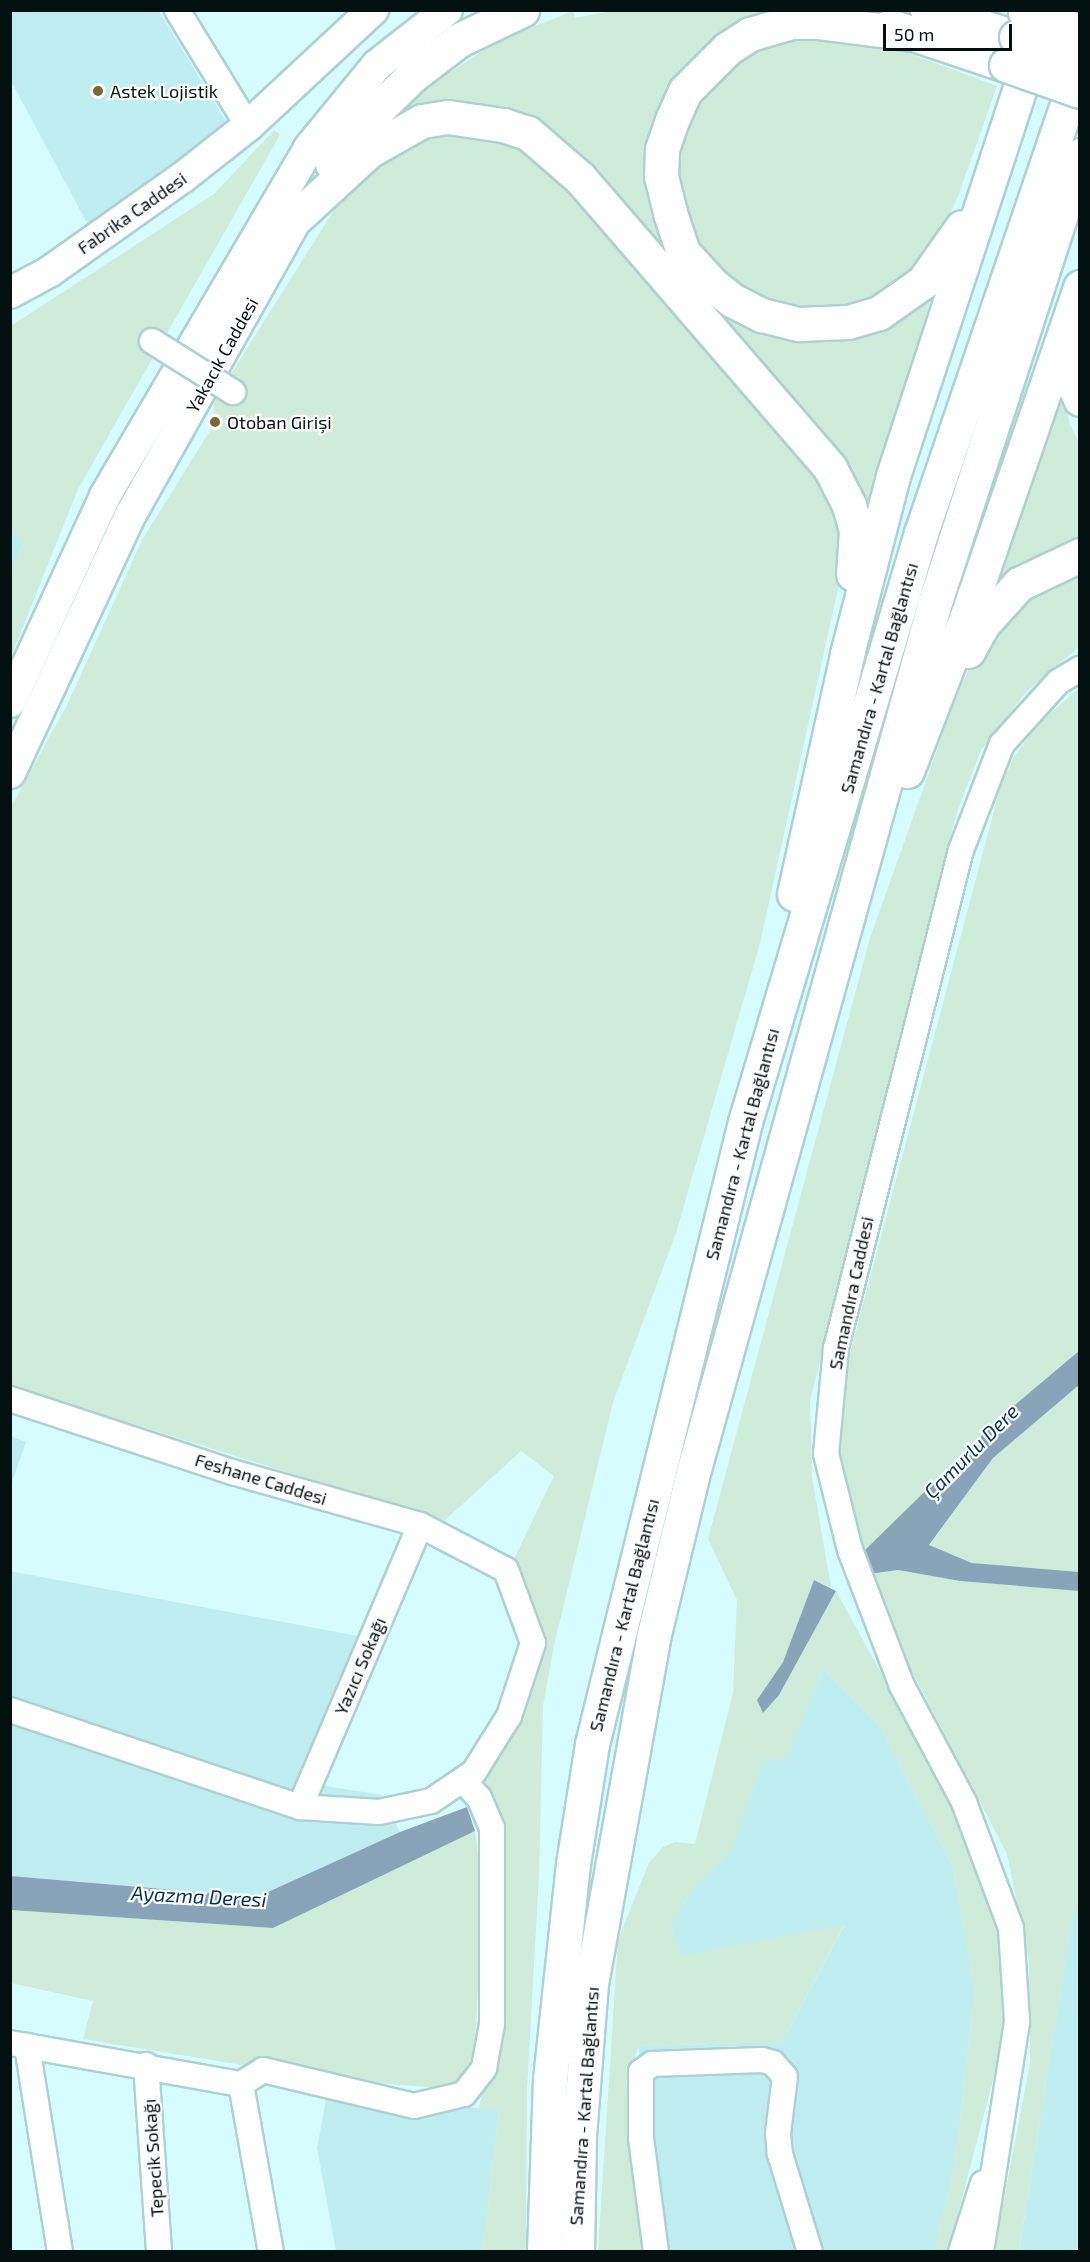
<!DOCTYPE html>
<meta charset="utf-8">
<style>
body{margin:0}
#map{position:relative;width:1090px;height:2262px;overflow:hidden;background:#d7fcfe;font-family:"Exo 2",sans-serif}
div>[style]{position:absolute}
[style*='--x']{left:calc(var(--x)*1px);top:calc(var(--y)*1px);width:calc(var(--w)*1px);rotate:calc(var(--a)*1deg)}
.built>*{inset:0;background:#c0eef0}
.green>*{inset:0;background:#cfebd9}
.water>*{inset:0;background:#89a4b9}
.roads{filter:drop-shadow(2px 0 #add1d3) drop-shadow(-2px 0 #add1d3) drop-shadow(0 2px #add1d3) drop-shadow(0 -2px #add1d3)}
.minor>*{height:24px;margin:-12px;padding:0 12px;transform-origin:12px;border-radius:12px;background:#fff}
.major>*{height:30px;margin:-15px;padding:0 15px;transform-origin:15px;border-radius:15px;background:#fff}
.highway>*{height:33px;margin:-16.5px;padding:0 16.5px;transform-origin:16.5px;border-radius:16.5px;background:#fff}
.bridges{filter:drop-shadow(2px 0 #add1d3) drop-shadow(-2px 0 #add1d3) drop-shadow(0 2px #add1d3) drop-shadow(0 -2px #add1d3)}
.minor-bridge>*{height:24px;margin:-12px;padding:0 12px;transform-origin:12px;border-radius:12px;background:#fff}
.highway-bridge>*{height:33px;margin:-16.5px;padding:0 16.5px;transform-origin:16.5px;border-radius:16.5px;background:#fff}
.dots>*{width:16px;height:16px;translate:-50% -50%;box-sizing:border-box;border:3px solid #fff;border-radius:50%}
span{translate:-50% -50%;white-space:nowrap;text-align:center;line-height:1.15;-webkit-text-stroke:4.5px #fff;paint-order:stroke}
.poi-label{font-size:18px;color:#041111}
.left{translate:0 -50%;text-align:left}
.street-label{font-size:18px;color:#041111}
.water-label{font-size:20px;color:#003150;font-style:italic}
.frame{position:absolute;inset:0;border:12px solid #041111;pointer-events:none}
.scale{position:absolute;left:883px;top:24px;width:129px;height:27px;box-sizing:border-box;border:3px solid #041111;border-top:0;padding-left:8px;font-size:18px;line-height:21px;white-space:nowrap;color:#041111;-webkit-text-stroke:4px #fff;paint-order:stroke}
</style>
<div id="map">
<div class="built">
<div style="clip-path:polygon(10px 11px,159px 11px,228px 125px,88px 225px,11px 81px)"></div>
<div style="clip-path:polygon(11px 526px,23px 544px,11px 575px)"></div>
<div style="clip-path:polygon(11px 1436px,26px 1442px,11px 1485px)"></div>
<div style="clip-path:polygon(10px 1571px,369px 1638px,308px 1783px,382px 1795px,400px 1832px,257px 1897px,11px 1876px)"></div>
<div style="clip-path:polygon(823px 1669px,879px 1725px,952px 1864px,975px 1988px,955px 2162px,935px 2251px,657px 2251px,639px 2144px,639px 2046px,782px 2042px,844px 1926px,683px 1957px,670px 1925px,692px 1891px,731px 1849px,764px 1757px,785px 1760px)"></div>
<div style="clip-path:polygon(1074px 1908px,1079px 1909px,1079px 2251px,1019px 2252px)"></div>
<div style="clip-path:polygon(326px 2099px,499px 2109px,483px 2251px,336px 2251px,317px 2148px)"></div>
</div>
<div class="green">
<div style="clip-path:polygon(616px 10px,785px 10px,677px 95px,675px 263px,602px 181px,549px 131px,396px 120px,430px 85px,502px 39px,573px 11px,575px 18px)"></div>
<div style="clip-path:polygon(815px 35px,889px 46px,997px 86px,958px 196px,934px 247px,909px 277px,880px 297px,814px 314px,763px 303px,709px 267px,686px 220px,678px 191px,680px 155px,691px 121px,706px 95px,729px 69px,751px 53px,785px 40px)"></div>
<div style="clip-path:polygon(274px 130px,280px 135px,78px 489px,11px 657px,11px 575px,23px 544px,11px 526px,11px 326px,214px 194px)"></div>
<div style="clip-path:polygon(482px 131px,543px 159px,785px 428px,837px 511px,841px 575px,760px 943px,676px 1233px,613px 1402px,554px 1645px,543px 1706px,539px 1875px,527px 2090px,526px 2251px,483px 2251px,499px 2109px,478px 2109px,498px 2041px,502px 1833px,479px 1776px,541px 1639px,513px 1561px,554px 1476px,521px 1451px,444px 1521px,130px 1423px,11px 1390px,10px 809px,67px 705px,142px 540px,213px 426px,214px 401px,356px 175px,417px 135px)"></div>
<div style="clip-path:polygon(930px 301px,867px 524px,853px 475px,819px 427px,710px 304px,740px 324px,800px 343px,839px 342px,881px 331px)"></div>
<div style="clip-path:polygon(1060px 388px,1070px 424px,1079px 443px,1079px 540px,992px 595px)"></div>
<div style="clip-path:polygon(1079px 569px,1079px 647px,1026px 692px,981px 750px,956px 815px,810px 1401px,812px 1477px,831px 1587px,814px 1580px,783px 1662px,757px 1700px,779px 1695px,836px 1591px,976px 1845px,997px 1922px,1006px 2031px,948px 2251px,935px 2251px,955px 2162px,975px 1989px,952px 1864px,879px 1725px,823px 1669px,785px 1761px,764px 1758px,732px 1849px,692px 1891px,670px 1925px,683px 1956px,844px 1925px,782px 2042px,639px 2046px,626px 2081px,642px 2251px,598px 2252px,618px 1940px,649px 1863px,663px 1847px,675px 1842px,695px 1844px,733px 1693px,737px 1600px,708px 1539px,870px 938px,952px 708px,983px 635px,1019px 600px)"></div>
<div style="clip-path:polygon(1079px 688px,1079px 1351px,1004px 1415px,865px 1550px,841px 1474px,839px 1436px,848px 1361px,1000px 788px,1014px 757px,1038px 724px)"></div>
<div style="clip-path:polygon(1079px 1385px,1079px 1572px,972px 1563px,929px 1546px,993px 1458px)"></div>
<div style="clip-path:polygon(898px 1570px,960px 1581px,1079px 1591px,1079px 1909px,1074px 1909px,1019px 2251px,994px 2251px,1030px 2064px,1029px 1960px,1007px 1854px,862px 1575px)"></div>
<div style="clip-path:polygon(475px 1831px,483px 1894px,474px 2064px,452px 2089px,327px 2079px,83px 2039px,93px 2001px,11px 1983px,10px 1910px,273px 1928px)"></div>
</div>
<div class="water">
<div style="clip-path:polygon(1079px 1351px,1079px 1385px,993px 1458px,929px 1545px,972px 1563px,1079px 1572px,1079px 1591px,960px 1581px,898px 1570px,862px 1575px,865px 1550px,1003px 1415px)"></div>
<div style="clip-path:polygon(814px 1580px,836px 1591px,779px 1695px,763px 1713px,757px 1700px,783px 1662px)"></div>
<div style="clip-path:polygon(467px 1807px,475px 1831px,273px 1928px,11px 1910px,11px 1876px,257px 1897px,400px 1832px)"></div>
</div>
<div class="roads">
<div class="minor">
<div style="--x:177;--y:10;--w:136;--a:58.5"></div>
<div style="--x:10;--y:1399;--w:234;--a:18.2"></div>
<div style="--x:232;--y:1472;--w:195;--a:15.7"></div>
<div style="--x:420;--y:1525;--w:97;--a:27.6"></div>
<div style="--x:506;--y:1570;--w:78;--a:69.7"></div>
<div style="--x:533;--y:1643;--w:77;--a:108.2"></div>
<div style="--x:509;--y:1716;--w:66;--a:122"></div>
<div style="--x:474;--y:1772;--w:52;--a:146"></div>
<div style="--x:431;--y:1801;--w:53;--a:168.1"></div>
<div style="--x:379;--y:1812;--w:79;--a:-176.4"></div>
<div style="--x:300;--y:1807;--w:306;--a:-161.5"></div>
<div style="--x:300;--y:1807;--w:306;--a:-66.9"></div>
<div style="--x:10;--y:2043;--w:235;--a:10.1"></div>
<div style="--x:241;--y:2084;--w:26;--a:-32"></div>
<div style="--x:263;--y:2070;--w:155;--a:13.4"></div>
<div style="--x:414;--y:2106;--w:51;--a:-13.5"></div>
<div style="--x:464;--y:2094;--w:33;--a:-52"></div>
<div style="--x:484;--y:2068;--w:45;--a:-79.7"></div>
<div style="--x:492;--y:2024;--w:196;--a:-90"></div>
<div style="--x:492;--y:1828;--w:33;--a:-113"></div>
<div style="--x:479;--y:1798;--w:24;--a:-132"></div>
<div style="--x:27;--y:2046;--w:209;--a:80.9"></div>
<div style="--x:146;--y:2065;--w:187;--a:86"></div>
<div style="--x:241;--y:2084;--w:171;--a:79.9"></div>
<div style="--x:656;--y:2252;--w:115;--a:-97.5"></div>
<div style="--x:641;--y:2138;--w:66;--a:-90"></div>
<div style="--x:641;--y:2072;--w:14;--a:-36"></div>
<div style="--x:652;--y:2064;--w:110;--a:-2.1"></div>
<div style="--x:762;--y:2060;--w:11;--a:15"></div>
<div style="--x:773;--y:2063;--w:18;--a:49"></div>
<div style="--x:785;--y:2077;--w:56;--a:97.1"></div>
<div style="--x:778;--y:2133;--w:21;--a:85"></div>
<div style="--x:780;--y:2154;--w:102;--a:73"></div>
<div style="--x:961;--y:2252;--w:72;--a:-72.3"></div>
<div style="--x:981;--y:2252;--w:234;--a:-81.1"></div>
<div style="--x:1017;--y:2021;--w:93;--a:-93.7"></div>
<div style="--x:1011;--y:1928;--w:134;--a:-110.5"></div>
<div style="--x:964;--y:1802;--w:132;--a:-118.1"></div>
<div style="--x:902;--y:1686;--w:146;--a:-110.9"></div>
<div style="--x:850;--y:1550;--w:99;--a:-104"></div>
<div style="--x:826;--y:1454;--w:106;--a:-84.6"></div>
<div style="--x:836;--y:1348;--w:513;--a:-75.91"></div>
<div style="--x:961;--y:850;--w:114;--a:-68.9"></div>
<div style="--x:1002;--y:744;--w:84;--a:-47.9"></div>
<div style="--x:1058;--y:682;--w:26;--a:-31"></div>
</div>
<div class="major">
<div style="--x:10;--y:293;--w:44;--a:-28.3"></div>
<div style="--x:49;--y:272;--w:163;--a:-35.3"></div>
<div style="--x:182;--y:178;--w:84;--a:-38.2"></div>
<div style="--x:248;--y:126;--w:171;--a:-42.9"></div>
<div style="--x:10;--y:702;--w:227;--a:-65.2"></div>
<div style="--x:105;--y:496;--w:403;--a:-59.6"></div>
<div style="--x:309;--y:148;--w:107;--a:-50.7"></div>
<div style="--x:377;--y:65;--w:89;--a:-38.2"></div>
<div style="--x:10;--y:773;--w:286;--a:-65"></div>
<div style="--x:131;--y:514;--w:342;--a:-60.7"></div>
</div>
<div class="highway">
<div style="--x:927;--y:10;--w:93;--a:16.9"></div>
<div style="--x:890;--y:26;--w:122;--a:18.6"></div>
<div style="--x:911;--y:34;--w:93;--a:-172.6"></div>
<div style="--x:819;--y:22;--w:27;--a:180"></div>
<div style="--x:792;--y:22;--w:44;--a:164.1"></div>
<div style="--x:750;--y:34;--w:27;--a:147"></div>
<div style="--x:727;--y:49;--w:59;--a:135"></div>
<div style="--x:685;--y:91;--w:32;--a:114"></div>
<div style="--x:672;--y:120;--w:31;--a:109"></div>
<div style="--x:662;--y:149;--w:27;--a:92"></div>
<div style="--x:661;--y:176;--w:38;--a:76"></div>
<div style="--x:670;--y:213;--w:41;--a:71.6"></div>
<div style="--x:683;--y:252;--w:43;--a:47.8"></div>
<div style="--x:712;--y:284;--w:26;--a:39"></div>
<div style="--x:732;--y:300;--w:34;--a:27"></div>
<div style="--x:762;--y:315;--w:38;--a:14"></div>
<div style="--x:799;--y:324;--w:49;--a:-2.3"></div>
<div style="--x:848;--y:322;--w:32;--a:-16"></div>
<div style="--x:879;--y:313;--w:54;--a:-35.2"></div>
<div style="--x:923;--y:282;--w:67;--a:-54.7"></div>
<div style="--x:332;--y:164;--w:63;--a:-50.8"></div>
<div style="--x:372;--y:115;--w:57;--a:-44.3"></div>
<div style="--x:413;--y:75;--w:58;--a:-37.3"></div>
<div style="--x:459;--y:40;--w:70;--a:-25.5"></div>
<div style="--x:298;--y:216;--w:96;--a:-42.5"></div>
<div style="--x:369;--y:151;--w:61;--a:-29.5"></div>
<div style="--x:422;--y:121;--w:26;--a:-9"></div>
<div style="--x:448;--y:117;--w:56;--a:8.3"></div>
<div style="--x:503;--y:125;--w:26;--a:18"></div>
<div style="--x:528;--y:133;--w:69;--a:40.9"></div>
<div style="--x:580;--y:178;--w:383;--a:49.2"></div>
<div style="--x:830;--y:468;--w:42;--a:62.8"></div>
<div style="--x:849;--y:505;--w:27;--a:75"></div>
<div style="--x:856;--y:531;--w:43;--a:94"></div>
<div style="--x:1080;--y:325;--w:62;--a:94.6"></div>
<div style="--x:1075;--y:387;--w:13;--a:67"></div>
<div style="--x:968;--y:651;--w:31;--a:-61"></div>
<div style="--x:983;--y:624;--w:54;--a:-48"></div>
<div style="--x:1019;--y:584;--w:68;--a:-25.4"></div>
<div style="--x:907;--y:771;--w:169;--a:-68.9"></div>
<div style="--x:968;--y:613;--w:345;--a:-71"></div>
<div style="--x:794;--y:894;--w:246;--a:-77.5"></div>
<div style="--x:847;--y:654;--w:184;--a:-75.5"></div>
<div style="--x:893;--y:476;--w:454;--a:-71.9"></div>
<div style="--x:544;--y:2252;--w:173;--a:-88"></div>
<div style="--x:550;--y:2079;--w:216;--a:-83.9"></div>
<div style="--x:573;--y:1864;--w:121;--a:-81"></div>
<div style="--x:592;--y:1744;--w:641;--a:-76.18"></div>
<div style="--x:745;--y:1122;--w:615;--a:-73.36"></div>
<div style="--x:921;--y:533;--w:492;--a:-71.2"></div>
<div style="--x:577;--y:2252;--w:116;--a:-89"></div>
<div style="--x:579;--y:2136;--w:152;--a:-85.5"></div>
<div style="--x:591;--y:1984;--w:352;--a:-79.8"></div>
<div style="--x:653;--y:1638;--w:174;--a:-76.4"></div>
<div style="--x:694;--y:1469;--w:900;--a:-74.47"></div>
<div style="--x:935;--y:602;--w:470;--a:-72"></div>
</div>
</div>
<div class="bridges">
<div class="minor-bridge">
<div style="--x:152;--y:341;--w:96;--a:32.2"></div>
</div>
<div class="highway-bridge">
<div style="--x:1025;--y:12;--w:58;--a:19.1"></div>
<div style="--x:1016;--y:37;--w:68;--a:19.8"></div>
<div style="--x:1006;--y:65;--w:78;--a:19.4"></div>
</div>
</div>
<div class="dots">
<div style="left:98px;top:91px;background:#786936"></div>
<div style="left:215px;top:422px;background:#786936"></div>
</div>
<div class="poi-label">
<span class="left" style="left:110px;top:91px">Astek Lojistik</span>
<span class="left" style="left:227px;top:422px">Otoban Girişi</span>
</div>
<div class="street-label">
<span style="left:132px;top:213px;rotate:-35deg">Fabrika Caddesi</span>
<span style="left:222px;top:355px;rotate:-61deg">Yakacık Caddesi</span>
<span style="left:879px;top:678px;rotate:-74deg">Samandıra - Kartal Bağlantısı</span>
<span style="left:742px;top:1144px;rotate:-75deg">Samandıra - Kartal Bağlantısı</span>
<span style="left:851px;top:1293px;rotate:-78deg">Samandıra Caddesi</span>
<span style="left:261px;top:1479px;rotate:17deg">Feshane Caddesi</span>
<span style="left:624px;top:1615px;rotate:-76deg">Samandıra - Kartal Bağlantısı</span>
<span style="left:360px;top:1666px;rotate:-67deg">Yazıcı Sokağı</span>
<span style="left:584px;top:2106px;rotate:-86deg">Samandıra - Kartal Bağlantısı</span>
<span style="left:153px;top:2158px;rotate:-94deg">Tepecik Sokağı</span>
</div>
<div class="water-label">
<span style="left:971px;top:1451px;rotate:-45deg">Çamurlu Dere</span>
<span style="left:199px;top:1896px;rotate:3deg">Ayazma Deresi</span>
</div>
<div class="frame"></div>
<div class="scale">50 m</div>
</div>
